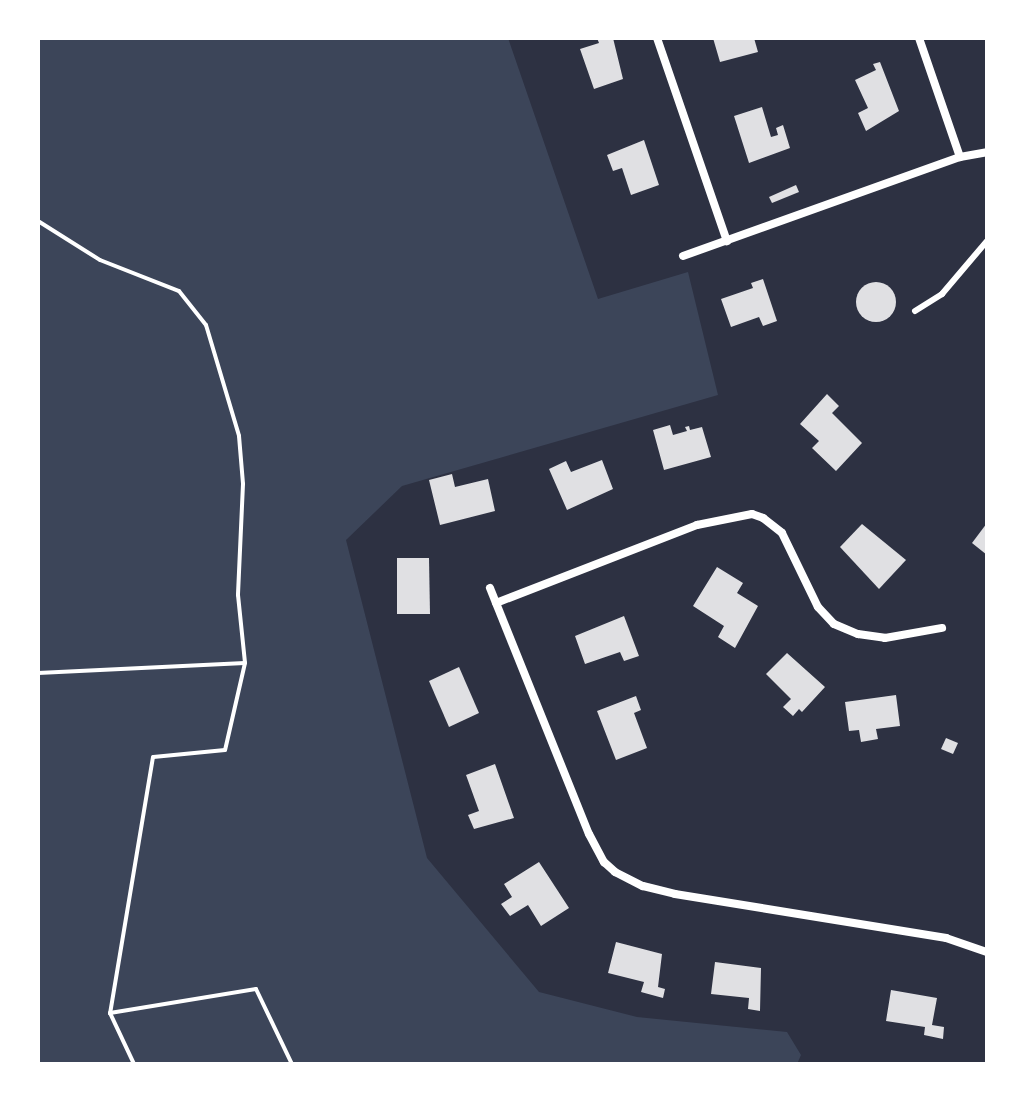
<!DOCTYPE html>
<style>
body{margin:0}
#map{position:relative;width:1025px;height:1102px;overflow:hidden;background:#2d3142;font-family:"IBM Plex Sans",sans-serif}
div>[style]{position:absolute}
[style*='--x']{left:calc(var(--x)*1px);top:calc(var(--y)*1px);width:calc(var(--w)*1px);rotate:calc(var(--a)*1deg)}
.green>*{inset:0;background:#3c4559}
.building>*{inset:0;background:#e0e0e3}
.round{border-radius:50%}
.path>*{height:4px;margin:-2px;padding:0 2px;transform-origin:2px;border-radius:2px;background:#fff}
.service>*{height:6px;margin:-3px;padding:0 3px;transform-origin:3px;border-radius:3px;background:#fff}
.minor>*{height:8px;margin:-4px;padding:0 4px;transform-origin:4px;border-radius:4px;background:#fff}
span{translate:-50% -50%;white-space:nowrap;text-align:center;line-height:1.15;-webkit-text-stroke:6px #fff;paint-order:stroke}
.frame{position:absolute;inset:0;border:40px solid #fff;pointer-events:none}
</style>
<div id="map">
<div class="green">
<div style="clip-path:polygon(38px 38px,508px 38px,598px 299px,688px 272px,718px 395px,402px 486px,346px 540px,427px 858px,539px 992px,637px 1017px,787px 1032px,801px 1055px,797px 1064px,38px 1064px)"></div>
</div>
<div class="building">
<div style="clip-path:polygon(597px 38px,613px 38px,623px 79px,594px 89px,580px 49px,599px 43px)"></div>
<div style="clip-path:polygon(713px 38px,754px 38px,758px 52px,720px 62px)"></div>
<div style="clip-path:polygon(880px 62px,899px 111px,866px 131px,858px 113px,868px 108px,855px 80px,876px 70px,873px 64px)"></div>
<div style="clip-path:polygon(762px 107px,771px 137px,778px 135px,776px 128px,783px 125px,790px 148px,749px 163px,734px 116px)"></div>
<div style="clip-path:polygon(644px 140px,659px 185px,631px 195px,622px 168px,613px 171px,607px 155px)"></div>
<div style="clip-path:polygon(796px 185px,799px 192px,772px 203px,769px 197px)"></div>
<div style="clip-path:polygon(763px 279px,777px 321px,763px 326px,759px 317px,731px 327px,721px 299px,753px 288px,751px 283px)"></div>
<div class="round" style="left:856px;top:282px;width:40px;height:40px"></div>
<div style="clip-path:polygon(827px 394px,839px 406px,832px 413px,862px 443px,836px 471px,812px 448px,819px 441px,800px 424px)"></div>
<div style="clip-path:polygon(670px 425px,673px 435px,687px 431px,685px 427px,689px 426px,690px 430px,702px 427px,711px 457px,664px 470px,653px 430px)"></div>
<div style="clip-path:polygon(602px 460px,613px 489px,567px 510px,549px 469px,566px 461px,571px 472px)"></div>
<div style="clip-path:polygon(452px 474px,455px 487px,488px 479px,495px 511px,440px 525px,429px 480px)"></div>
<div style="clip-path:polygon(987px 523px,987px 555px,972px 543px)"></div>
<div style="clip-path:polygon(862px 524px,906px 560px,879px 589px,840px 547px)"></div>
<div style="clip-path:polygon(397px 558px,429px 558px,430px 614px,397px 614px)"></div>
<div style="clip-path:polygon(717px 567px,743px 583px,737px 593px,758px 606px,735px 648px,718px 637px,724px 626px,693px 606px)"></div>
<div style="clip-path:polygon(624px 616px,639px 656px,624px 661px,620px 652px,585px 664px,575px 636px)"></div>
<div style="clip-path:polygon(787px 653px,825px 687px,802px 712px,799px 709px,793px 716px,783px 707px,791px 699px,766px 674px)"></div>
<div style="clip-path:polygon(459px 667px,479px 713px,449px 727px,429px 681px)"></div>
<div style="clip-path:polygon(896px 695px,900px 726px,876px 729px,878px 739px,861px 742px,859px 730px,849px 731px,845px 702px)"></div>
<div style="clip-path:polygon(636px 696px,641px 710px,634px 713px,647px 748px,616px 760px,597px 711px)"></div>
<div style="clip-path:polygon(946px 738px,958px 743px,953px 754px,941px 749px)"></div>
<div style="clip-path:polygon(495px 764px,514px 818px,474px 829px,468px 815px,479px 811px,466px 775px)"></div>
<div style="clip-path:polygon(539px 862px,569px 908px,541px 926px,528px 905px,510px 916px,501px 904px,512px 897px,504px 884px)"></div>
<div style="clip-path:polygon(616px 942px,662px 954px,658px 987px,665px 989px,663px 998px,641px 992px,644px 982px,608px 973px)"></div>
<div style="clip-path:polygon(715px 962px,761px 968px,760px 1011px,748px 1009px,749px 998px,711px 994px)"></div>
<div style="clip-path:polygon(891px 990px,937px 998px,932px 1025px,944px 1027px,943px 1039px,924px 1035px,925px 1027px,886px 1021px)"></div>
</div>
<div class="path">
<div style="--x:38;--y:221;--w:73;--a:32.2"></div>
<div style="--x:100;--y:260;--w:85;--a:21.4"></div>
<div style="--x:179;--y:291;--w:43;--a:51.5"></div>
<div style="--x:206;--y:325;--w:116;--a:73.4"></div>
<div style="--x:239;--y:436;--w:48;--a:85.2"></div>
<div style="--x:243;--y:484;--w:111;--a:92.6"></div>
<div style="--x:238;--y:595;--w:68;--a:84.1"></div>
<div style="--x:245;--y:663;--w:89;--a:102.9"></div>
<div style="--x:225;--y:750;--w:72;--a:174.4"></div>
<div style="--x:153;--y:757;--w:260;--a:99.5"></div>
<div style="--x:110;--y:1013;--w:56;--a:64.8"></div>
<div style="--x:38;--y:673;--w:207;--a:-2.8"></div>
<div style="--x:110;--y:1013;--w:148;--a:-9.3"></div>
<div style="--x:256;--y:989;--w:83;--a:64.4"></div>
</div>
<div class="service">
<div style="--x:915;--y:311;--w:32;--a:-32"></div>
<div style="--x:942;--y:294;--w:70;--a:-49.7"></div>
</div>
<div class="minor">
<div style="--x:657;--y:38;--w:215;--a:71"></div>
<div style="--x:919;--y:38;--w:126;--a:71"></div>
<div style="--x:683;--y:256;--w:294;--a:-19.7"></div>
<div style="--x:960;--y:157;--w:27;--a:-10"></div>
<div style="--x:490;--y:588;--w:265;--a:68.1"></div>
<div style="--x:589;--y:834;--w:32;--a:62"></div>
<div style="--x:604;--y:862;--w:15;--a:42"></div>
<div style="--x:615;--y:872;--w:31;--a:27"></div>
<div style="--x:643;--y:886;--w:33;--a:14"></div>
<div style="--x:675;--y:894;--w:275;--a:9.2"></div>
<div style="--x:946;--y:938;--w:43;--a:18.9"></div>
<div style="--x:496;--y:603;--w:216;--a:-21.2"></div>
<div style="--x:697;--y:525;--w:56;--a:-11.3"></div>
<div style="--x:752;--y:514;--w:12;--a:20"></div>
<div style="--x:763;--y:518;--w:24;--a:38"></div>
<div style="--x:782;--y:533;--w:82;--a:64.1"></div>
<div style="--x:818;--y:607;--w:23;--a:47"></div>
<div style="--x:834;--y:624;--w:26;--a:23"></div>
<div style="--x:858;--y:634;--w:27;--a:8"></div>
<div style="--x:885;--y:638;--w:58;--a:-10"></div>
</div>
<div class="frame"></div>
</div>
